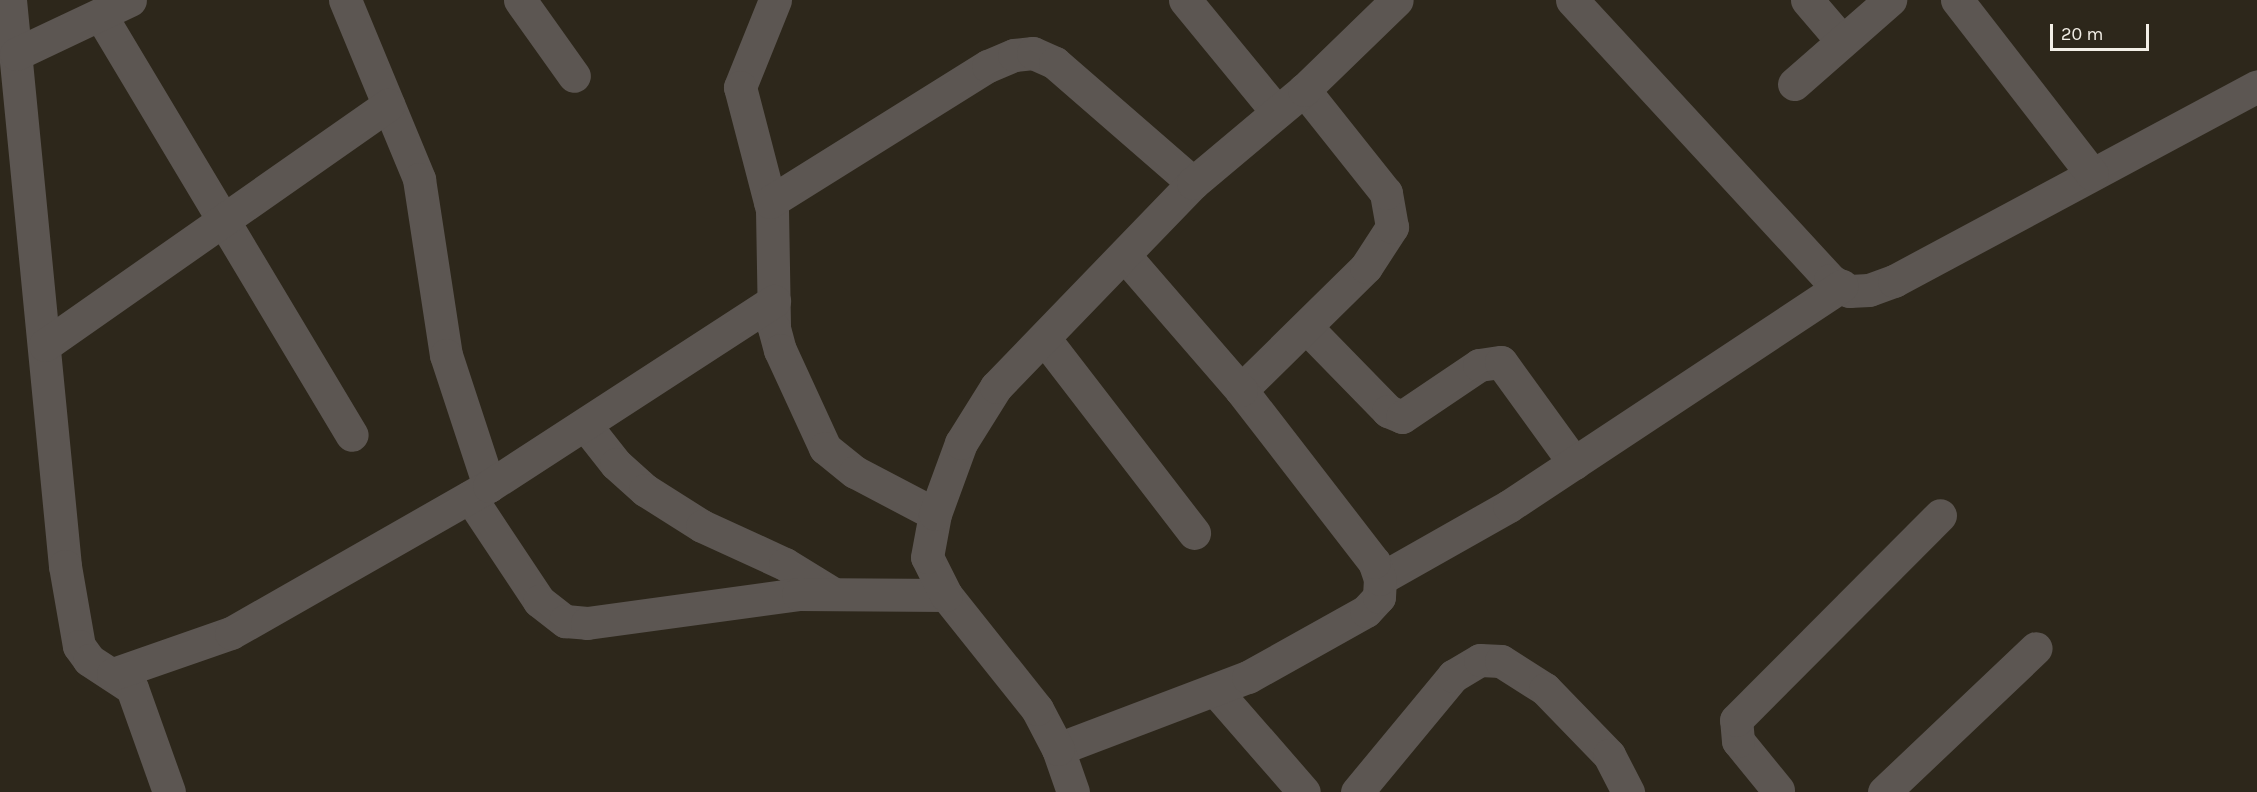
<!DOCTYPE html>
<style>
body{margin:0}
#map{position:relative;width:2257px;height:792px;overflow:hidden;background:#2d271b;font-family:Karla,sans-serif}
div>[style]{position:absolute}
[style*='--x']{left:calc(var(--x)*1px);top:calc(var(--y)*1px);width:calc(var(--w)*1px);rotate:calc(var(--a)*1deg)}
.minor>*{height:33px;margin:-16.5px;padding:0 16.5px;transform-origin:16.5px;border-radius:16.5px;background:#5c5652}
span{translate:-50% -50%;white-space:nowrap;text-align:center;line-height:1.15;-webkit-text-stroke:6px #2d271b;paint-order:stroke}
.scale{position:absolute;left:2050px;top:24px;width:99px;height:27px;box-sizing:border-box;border:3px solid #f3efe7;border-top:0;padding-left:8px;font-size:18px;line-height:21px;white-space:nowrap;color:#f3efe7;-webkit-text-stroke:4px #2d271b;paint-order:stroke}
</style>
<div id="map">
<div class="minor">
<div style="--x:10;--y:0;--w:569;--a:84.45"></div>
<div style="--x:65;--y:566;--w:81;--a:80.1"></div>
<div style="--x:79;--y:646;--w:17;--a:54"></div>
<div style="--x:89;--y:660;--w:51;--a:33.1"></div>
<div style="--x:132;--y:688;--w:110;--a:70.4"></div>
<div style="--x:345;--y:0;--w:194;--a:67.5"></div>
<div style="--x:419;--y:179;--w:178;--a:81.3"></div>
<div style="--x:446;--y:355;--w:138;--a:71.8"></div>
<div style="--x:520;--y:0;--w:93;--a:54.6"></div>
<div style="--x:775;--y:0;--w:94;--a:111.9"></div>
<div style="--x:740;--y:87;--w:127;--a:75.4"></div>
<div style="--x:772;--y:210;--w:118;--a:89"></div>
<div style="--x:774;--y:328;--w:23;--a:75"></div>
<div style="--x:780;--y:350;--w:108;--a:65.3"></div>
<div style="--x:825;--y:448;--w:38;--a:39"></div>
<div style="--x:855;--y:472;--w:90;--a:27.7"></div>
<div style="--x:1185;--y:0;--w:145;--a:50.6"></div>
<div style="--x:1572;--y:0;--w:381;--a:47.3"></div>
<div style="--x:1830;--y:280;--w:22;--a:30"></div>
<div style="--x:1849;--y:291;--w:20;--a:-3"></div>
<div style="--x:1869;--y:290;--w:27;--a:-20"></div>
<div style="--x:1894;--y:281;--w:412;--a:-28.2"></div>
<div style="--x:1807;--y:0;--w:54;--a:49.5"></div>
<div style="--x:1957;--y:0;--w:220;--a:52.2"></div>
<div style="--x:101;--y:16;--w:488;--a:59.1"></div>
<div style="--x:16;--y:54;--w:126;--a:-25.3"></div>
<div style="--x:1794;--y:84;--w:128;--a:-41.2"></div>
<div style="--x:770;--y:202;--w:257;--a:-32"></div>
<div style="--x:988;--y:66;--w:28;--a:-23"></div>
<div style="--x:1014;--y:55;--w:19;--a:-6"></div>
<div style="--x:1033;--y:53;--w:24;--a:24"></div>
<div style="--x:1055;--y:63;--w:183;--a:41"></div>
<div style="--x:1308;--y:329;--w:115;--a:45.7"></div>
<div style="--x:1388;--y:411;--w:15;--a:23"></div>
<div style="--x:1402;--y:417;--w:93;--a:-34"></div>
<div style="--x:1479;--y:365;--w:22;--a:-8"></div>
<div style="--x:1501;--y:362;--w:125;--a:54.1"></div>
<div style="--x:1044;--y:338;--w:246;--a:52.4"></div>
<div style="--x:45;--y:345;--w:419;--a:-35"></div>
<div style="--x:1241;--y:390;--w:175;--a:-44.5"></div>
<div style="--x:1366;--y:267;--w:48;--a:-57"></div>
<div style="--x:1392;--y:227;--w:35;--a:-100"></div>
<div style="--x:1386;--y:193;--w:132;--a:-128.5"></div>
<div style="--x:586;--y:426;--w:48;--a:51.7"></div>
<div style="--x:616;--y:464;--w:39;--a:42"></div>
<div style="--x:645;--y:490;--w:67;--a:32.3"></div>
<div style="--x:702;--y:526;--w:91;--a:24.6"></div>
<div style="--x:785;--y:564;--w:55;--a:31.7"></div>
<div style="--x:470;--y:497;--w:125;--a:56.4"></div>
<div style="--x:539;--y:601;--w:33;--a:38"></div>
<div style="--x:565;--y:621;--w:22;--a:5"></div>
<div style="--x:587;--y:623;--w:213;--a:-7.8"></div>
<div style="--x:798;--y:594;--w:148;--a:0.4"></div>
<div style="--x:1380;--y:579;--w:148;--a:-29.5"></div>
<div style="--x:1509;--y:506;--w:399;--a:-33.5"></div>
<div style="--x:113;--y:674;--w:125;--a:-19.2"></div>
<div style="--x:231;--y:633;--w:297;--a:-29.7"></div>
<div style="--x:489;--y:486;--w:340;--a:-33"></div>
<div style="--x:1215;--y:690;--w:135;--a:48.9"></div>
<div style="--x:1058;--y:749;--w:203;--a:-20.8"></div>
<div style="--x:1248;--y:677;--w:135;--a:-29.2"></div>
<div style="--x:1366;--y:611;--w:19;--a:-47"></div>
<div style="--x:1379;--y:597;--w:18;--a:-87"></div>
<div style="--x:1380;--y:579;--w:18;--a:-109"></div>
<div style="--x:1374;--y:562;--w:217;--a:-127.7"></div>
<div style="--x:1241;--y:390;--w:177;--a:-130.9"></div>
<div style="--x:1778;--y:790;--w:63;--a:-129.2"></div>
<div style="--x:1738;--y:741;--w:21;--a:-95"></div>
<div style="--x:1736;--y:720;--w:289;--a:-45.1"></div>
<div style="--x:1073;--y:792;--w:46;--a:-109.2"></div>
<div style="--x:1058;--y:749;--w:45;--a:-117.7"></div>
<div style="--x:1037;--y:709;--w:146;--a:-128.6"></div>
<div style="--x:946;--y:595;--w:42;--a:-116.6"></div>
<div style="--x:927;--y:557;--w:44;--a:-79.5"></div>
<div style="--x:935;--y:514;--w:76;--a:-69.9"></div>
<div style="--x:961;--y:443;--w:66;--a:-58"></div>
<div style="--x:996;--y:387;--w:284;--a:-46"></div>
<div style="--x:1193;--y:183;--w:145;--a:-40"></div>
<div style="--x:1304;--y:90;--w:129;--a:-44.1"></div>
<div style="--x:1357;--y:792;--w:151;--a:-50.4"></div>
<div style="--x:1453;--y:676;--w:31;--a:-31"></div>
<div style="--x:1480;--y:660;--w:21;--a:3"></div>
<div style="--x:1501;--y:661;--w:52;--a:32.5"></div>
<div style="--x:1545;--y:689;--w:92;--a:45.9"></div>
<div style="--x:1609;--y:755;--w:42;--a:62.8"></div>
<div style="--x:1884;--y:792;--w:209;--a:-43.5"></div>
</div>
<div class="scale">20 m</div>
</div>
